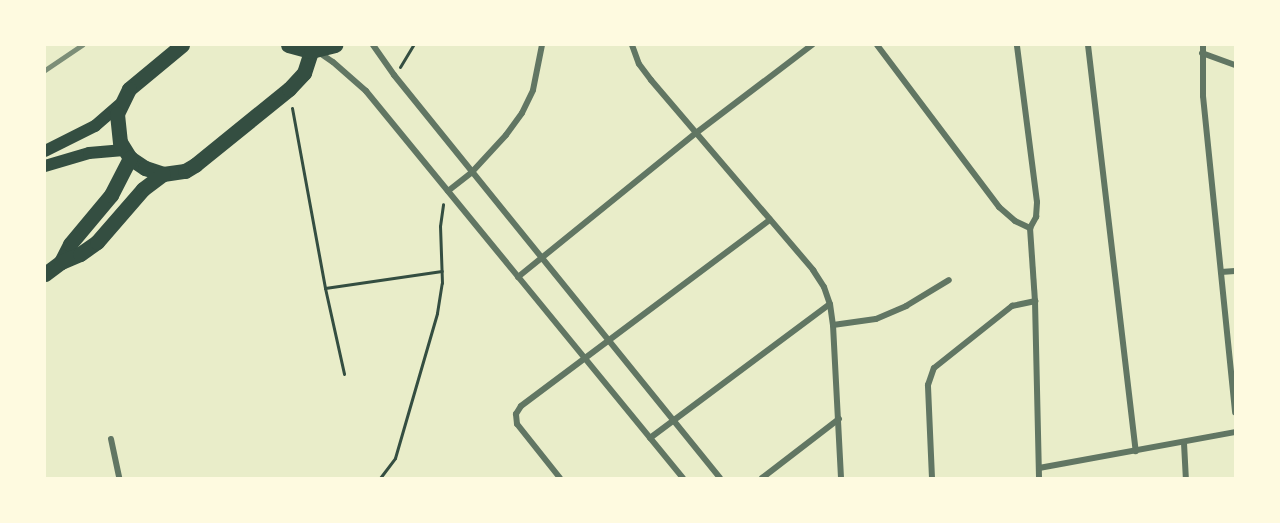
<!DOCTYPE html>
<style>
body{margin:0}
#map{position:relative;width:1280px;height:523px;overflow:hidden;background:#e9edc9;font-family:Cabin,sans-serif}
div>[style]{position:absolute}
[style*='--x']{left:calc(var(--x)*1px);top:calc(var(--y)*1px);width:calc(var(--w)*1px);rotate:calc(var(--a)*1deg)}
.path>*{height:3px;margin:-1.5px;padding:0 1.5px;transform-origin:1.5px;border-radius:1.5px;background:#344e41}
.minor>*{height:6px;margin:-3px;padding:0 3px;transform-origin:3px;border-radius:3px;background:#617663}
.secondary>*{height:12px;margin:-6px;padding:0 6px;transform-origin:6px;border-radius:6px;background:#344e41}
.primary>*{height:15px;margin:-7.5px;padding:0 7.5px;transform-origin:7.5px;border-radius:7.5px;background:#344e41}
.rail>*{height:4.5px;margin:-2.25px;padding:0 2.25px;transform-origin:2.25px;border-radius:2.25px;background:#7c8e77}
span{translate:-50% -50%;white-space:nowrap;text-align:center;line-height:1.15;-webkit-text-stroke:6px #fefae0;paint-order:stroke}
.frame{position:absolute;inset:0;border:46px solid #fefae0;pointer-events:none}
</style>
<div id="map">
<div class="path">
<div style="--x:400;--y:67;--w:26;--a:-59"></div>
<div style="--x:292;--y:108;--w:183;--a:79.6"></div>
<div style="--x:325;--y:288;--w:88;--a:77.5"></div>
<div style="--x:325;--y:288;--w:118;--a:-8.3"></div>
<div style="--x:380;--y:478;--w:25;--a:-53"></div>
<div style="--x:395;--y:458;--w:151;--a:-73.8"></div>
<div style="--x:437;--y:313;--w:30;--a:-81"></div>
<div style="--x:442;--y:283;--w:57;--a:-92"></div>
<div style="--x:440;--y:226;--w:22;--a:-82"></div>
</div>
<div class="minor">
<div style="--x:373;--y:45;--w:37;--a:55"></div>
<div style="--x:394;--y:75;--w:518;--a:51.03"></div>
<div style="--x:632;--y:45;--w:20;--a:70"></div>
<div style="--x:639;--y:64;--w:20;--a:53"></div>
<div style="--x:651;--y:80;--w:250;--a:49.5"></div>
<div style="--x:813;--y:270;--w:20;--a:57"></div>
<div style="--x:824;--y:287;--w:18;--a:71"></div>
<div style="--x:830;--y:304;--w:21;--a:82"></div>
<div style="--x:833;--y:325;--w:153;--a:87"></div>
<div style="--x:877;--y:45;--w:203;--a:53"></div>
<div style="--x:999;--y:207;--w:21;--a:41"></div>
<div style="--x:1015;--y:221;--w:17;--a:25"></div>
<div style="--x:1030;--y:228;--w:13;--a:-61"></div>
<div style="--x:1036;--y:217;--w:15;--a:-86"></div>
<div style="--x:1037;--y:202;--w:158;--a:-97.3"></div>
<div style="--x:1088;--y:45;--w:409;--a:83.3"></div>
<div style="--x:1203;--y:45;--w:51;--a:90"></div>
<div style="--x:1203;--y:96;--w:318;--a:84.2"></div>
<div style="--x:317;--y:51;--w:19;--a:35"></div>
<div style="--x:333;--y:62;--w:44;--a:41.3"></div>
<div style="--x:366;--y:91;--w:500;--a:50.68"></div>
<div style="--x:1202;--y:53;--w:35;--a:20"></div>
<div style="--x:448;--y:191;--w:31;--a:-38"></div>
<div style="--x:472;--y:172;--w:50;--a:-47.4"></div>
<div style="--x:506;--y:135;--w:27;--a:-54"></div>
<div style="--x:522;--y:113;--w:25;--a:-64"></div>
<div style="--x:533;--y:90;--w:46;--a:-78.7"></div>
<div style="--x:1030;--y:228;--w:73;--a:86.1"></div>
<div style="--x:1035;--y:301;--w:177;--a:88.7"></div>
<div style="--x:1221;--y:272;--w:14;--a:-4"></div>
<div style="--x:518;--y:277;--w:229;--a:-39"></div>
<div style="--x:696;--y:133;--w:146;--a:-37.2"></div>
<div style="--x:833;--y:325;--w:43;--a:-7.9"></div>
<div style="--x:876;--y:319;--w:33;--a:-23"></div>
<div style="--x:906;--y:306;--w:50;--a:-31.2"></div>
<div style="--x:650;--y:438;--w:224;--a:-36.7"></div>
<div style="--x:111;--y:439;--w:40;--a:78"></div>
<div style="--x:1184;--y:443;--w:35;--a:87"></div>
<div style="--x:1039;--y:468;--w:199;--a:-10.4"></div>
<div style="--x:560;--y:478;--w:69;--a:-128.5"></div>
<div style="--x:517;--y:424;--w:10;--a:-96"></div>
<div style="--x:516;--y:414;--w:9;--a:-58"></div>
<div style="--x:521;--y:406;--w:311;--a:-36.8"></div>
<div style="--x:762;--y:478;--w:97;--a:-37.5"></div>
<div style="--x:932;--y:478;--w:93;--a:-92.5"></div>
<div style="--x:928;--y:385;--w:18;--a:-71"></div>
<div style="--x:934;--y:368;--w:100;--a:-38.5"></div>
<div style="--x:1012;--y:306;--w:24;--a:-12"></div>
</div>
<div class="secondary">
<div style="--x:45;--y:151;--w:56;--a:-26.6"></div>
<div style="--x:95;--y:126;--w:32;--a:-41"></div>
<div style="--x:45;--y:166;--w:46;--a:-16.5"></div>
<div style="--x:89;--y:153;--w:35;--a:-5"></div>
</div>
<div class="primary">
<div style="--x:182;--y:45;--w:69;--a:140.3"></div>
<div style="--x:129;--y:89;--w:28;--a:116"></div>
<div style="--x:117;--y:114;--w:28;--a:84"></div>
<div style="--x:120;--y:142;--w:19;--a:58"></div>
<div style="--x:130;--y:158;--w:18;--a:34"></div>
<div style="--x:145;--y:168;--w:19;--a:18"></div>
<div style="--x:163;--y:174;--w:22;--a:-8"></div>
<div style="--x:185;--y:171;--w:12;--a:-31"></div>
<div style="--x:195;--y:165;--w:121;--a:-39"></div>
<div style="--x:289;--y:89;--w:22;--a:-47"></div>
<div style="--x:304;--y:73;--w:23;--a:-72"></div>
<div style="--x:288;--y:45;--w:24;--a:15"></div>
<div style="--x:311;--y:51;--w:25;--a:-14"></div>
<div style="--x:61;--y:262;--w:20;--a:-63"></div>
<div style="--x:70;--y:244;--w:64;--a:-50.1"></div>
<div style="--x:111;--y:195;--w:42;--a:-62.8"></div>
<div style="--x:45;--y:274;--w:20;--a:-37"></div>
<div style="--x:61;--y:262;--w:21;--a:-23"></div>
<div style="--x:80;--y:254;--w:21;--a:-35"></div>
<div style="--x:97;--y:242;--w:70;--a:-49"></div>
<div style="--x:143;--y:189;--w:25;--a:-37"></div>
</div>
<div class="rail">
<div style="--x:45;--y:70;--w:45;--a:-34"></div>
</div>
<div class="frame"></div>
</div>
